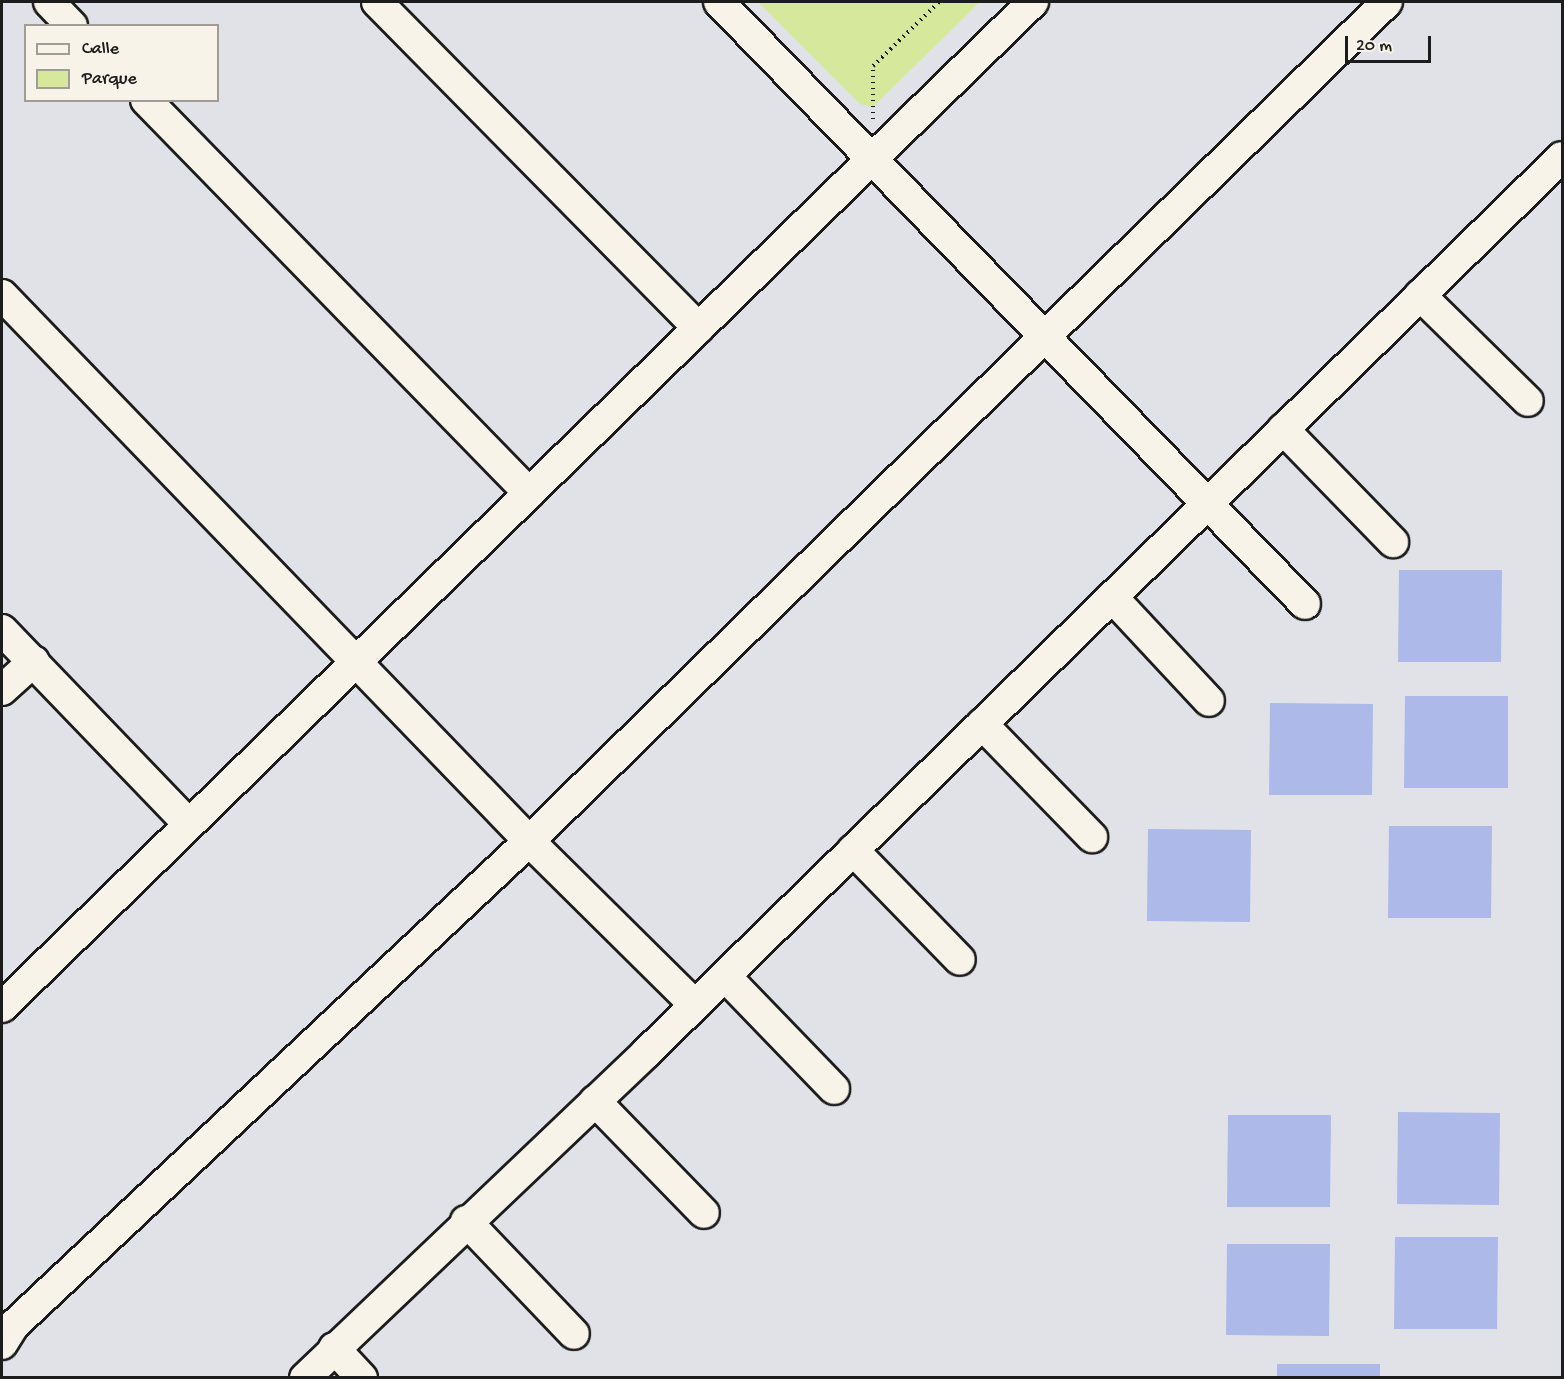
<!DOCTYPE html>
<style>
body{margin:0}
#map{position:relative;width:1564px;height:1379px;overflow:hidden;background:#e0e2e8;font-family:"Gochi Hand",sans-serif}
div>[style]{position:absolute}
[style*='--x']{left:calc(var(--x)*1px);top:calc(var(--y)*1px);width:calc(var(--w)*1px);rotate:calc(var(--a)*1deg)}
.green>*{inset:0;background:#d5e89c}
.building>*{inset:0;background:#acb9e9}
.path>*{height:4px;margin-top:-2px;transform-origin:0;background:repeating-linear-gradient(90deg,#1c1c1c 0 1.5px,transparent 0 6px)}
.roads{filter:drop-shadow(2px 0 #1c1c1c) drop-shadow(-2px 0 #1c1c1c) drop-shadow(0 2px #1c1c1c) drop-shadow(0 -2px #1c1c1c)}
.minor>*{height:30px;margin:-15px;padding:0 15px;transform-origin:15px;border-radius:15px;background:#f7f3e8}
span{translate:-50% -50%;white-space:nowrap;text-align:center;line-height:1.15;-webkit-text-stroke:6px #f7f3e8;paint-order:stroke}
.frame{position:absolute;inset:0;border:3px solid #1c1c1c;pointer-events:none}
.legend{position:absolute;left:24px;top:24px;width:195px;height:78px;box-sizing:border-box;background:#f7f3e8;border:2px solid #9f9d96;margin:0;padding:8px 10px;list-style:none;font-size:18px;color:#1c1c1c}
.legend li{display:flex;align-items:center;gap:12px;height:30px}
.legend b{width:30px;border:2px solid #9f9d96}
.scale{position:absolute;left:1345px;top:36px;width:86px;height:27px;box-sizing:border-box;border:3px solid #1c1c1c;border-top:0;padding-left:8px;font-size:18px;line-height:21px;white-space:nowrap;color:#1c1c1c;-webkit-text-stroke:4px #f7f3e8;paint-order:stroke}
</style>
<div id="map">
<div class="green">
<div style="clip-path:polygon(758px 2px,980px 2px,873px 107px,860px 104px)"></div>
</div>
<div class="building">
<div style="clip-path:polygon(1399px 570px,1502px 570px,1501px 662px,1398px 662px)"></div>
<div style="clip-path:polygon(1405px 696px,1508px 696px,1508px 788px,1404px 788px)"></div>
<div style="clip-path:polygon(1270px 703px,1373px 704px,1372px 795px,1269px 795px)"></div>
<div style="clip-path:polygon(1389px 826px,1492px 826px,1491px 918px,1388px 918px)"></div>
<div style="clip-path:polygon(1148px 829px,1251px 830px,1250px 922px,1147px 921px)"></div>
<div style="clip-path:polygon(1398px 1112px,1500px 1113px,1499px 1205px,1397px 1204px)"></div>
<div style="clip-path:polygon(1228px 1115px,1331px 1115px,1330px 1207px,1227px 1207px)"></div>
<div style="clip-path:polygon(1395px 1237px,1498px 1237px,1497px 1329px,1394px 1329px)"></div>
<div style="clip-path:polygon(1227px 1244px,1330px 1244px,1329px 1336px,1226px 1335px)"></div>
<div style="clip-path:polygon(1277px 1364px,1380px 1364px,1380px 1378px,1277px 1378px)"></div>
</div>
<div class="path">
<div style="--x:873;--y:119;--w:53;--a:-90"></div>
<div style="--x:873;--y:66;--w:92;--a:-44.1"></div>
</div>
<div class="roads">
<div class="minor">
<div style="--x:49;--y:2;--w:33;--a:46"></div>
<div style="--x:377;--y:2;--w:458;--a:45.4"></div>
<div style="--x:719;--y:2;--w:840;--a:45.77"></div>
<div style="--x:146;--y:100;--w:549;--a:45.74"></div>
<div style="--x:2;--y:295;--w:759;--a:46.01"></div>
<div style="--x:529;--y:841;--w:233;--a:44.7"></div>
<div style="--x:1420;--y:295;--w:151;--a:44.5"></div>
<div style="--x:1283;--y:429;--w:158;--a:45.8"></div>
<div style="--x:1112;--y:597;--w:142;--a:47"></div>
<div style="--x:2;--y:630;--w:269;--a:46.1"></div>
<div style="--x:2;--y:690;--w:43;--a:-42.2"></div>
<div style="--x:982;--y:724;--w:158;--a:45.8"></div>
<div style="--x:853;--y:850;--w:153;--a:45.8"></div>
<div style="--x:725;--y:976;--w:157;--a:46"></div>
<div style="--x:2;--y:1007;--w:1440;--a:-44.27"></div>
<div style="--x:595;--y:1101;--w:156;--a:45.8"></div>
<div style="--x:466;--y:1221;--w:156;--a:46.3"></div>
<div style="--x:2;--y:1344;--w:22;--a:-58"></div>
<div style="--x:14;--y:1325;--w:707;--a:-43.22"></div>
<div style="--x:529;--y:841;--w:1200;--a:-44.36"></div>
<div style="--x:334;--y:1348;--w:41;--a:47"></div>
<div style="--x:305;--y:1378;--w:471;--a:-43.6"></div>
<div style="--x:646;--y:1053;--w:1281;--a:-44.37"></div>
</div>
</div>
<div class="frame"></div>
<ul class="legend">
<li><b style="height:8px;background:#f7f3e8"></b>Calle</li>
<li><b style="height:16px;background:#d5e89c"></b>Parque</li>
</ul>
<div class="scale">20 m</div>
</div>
